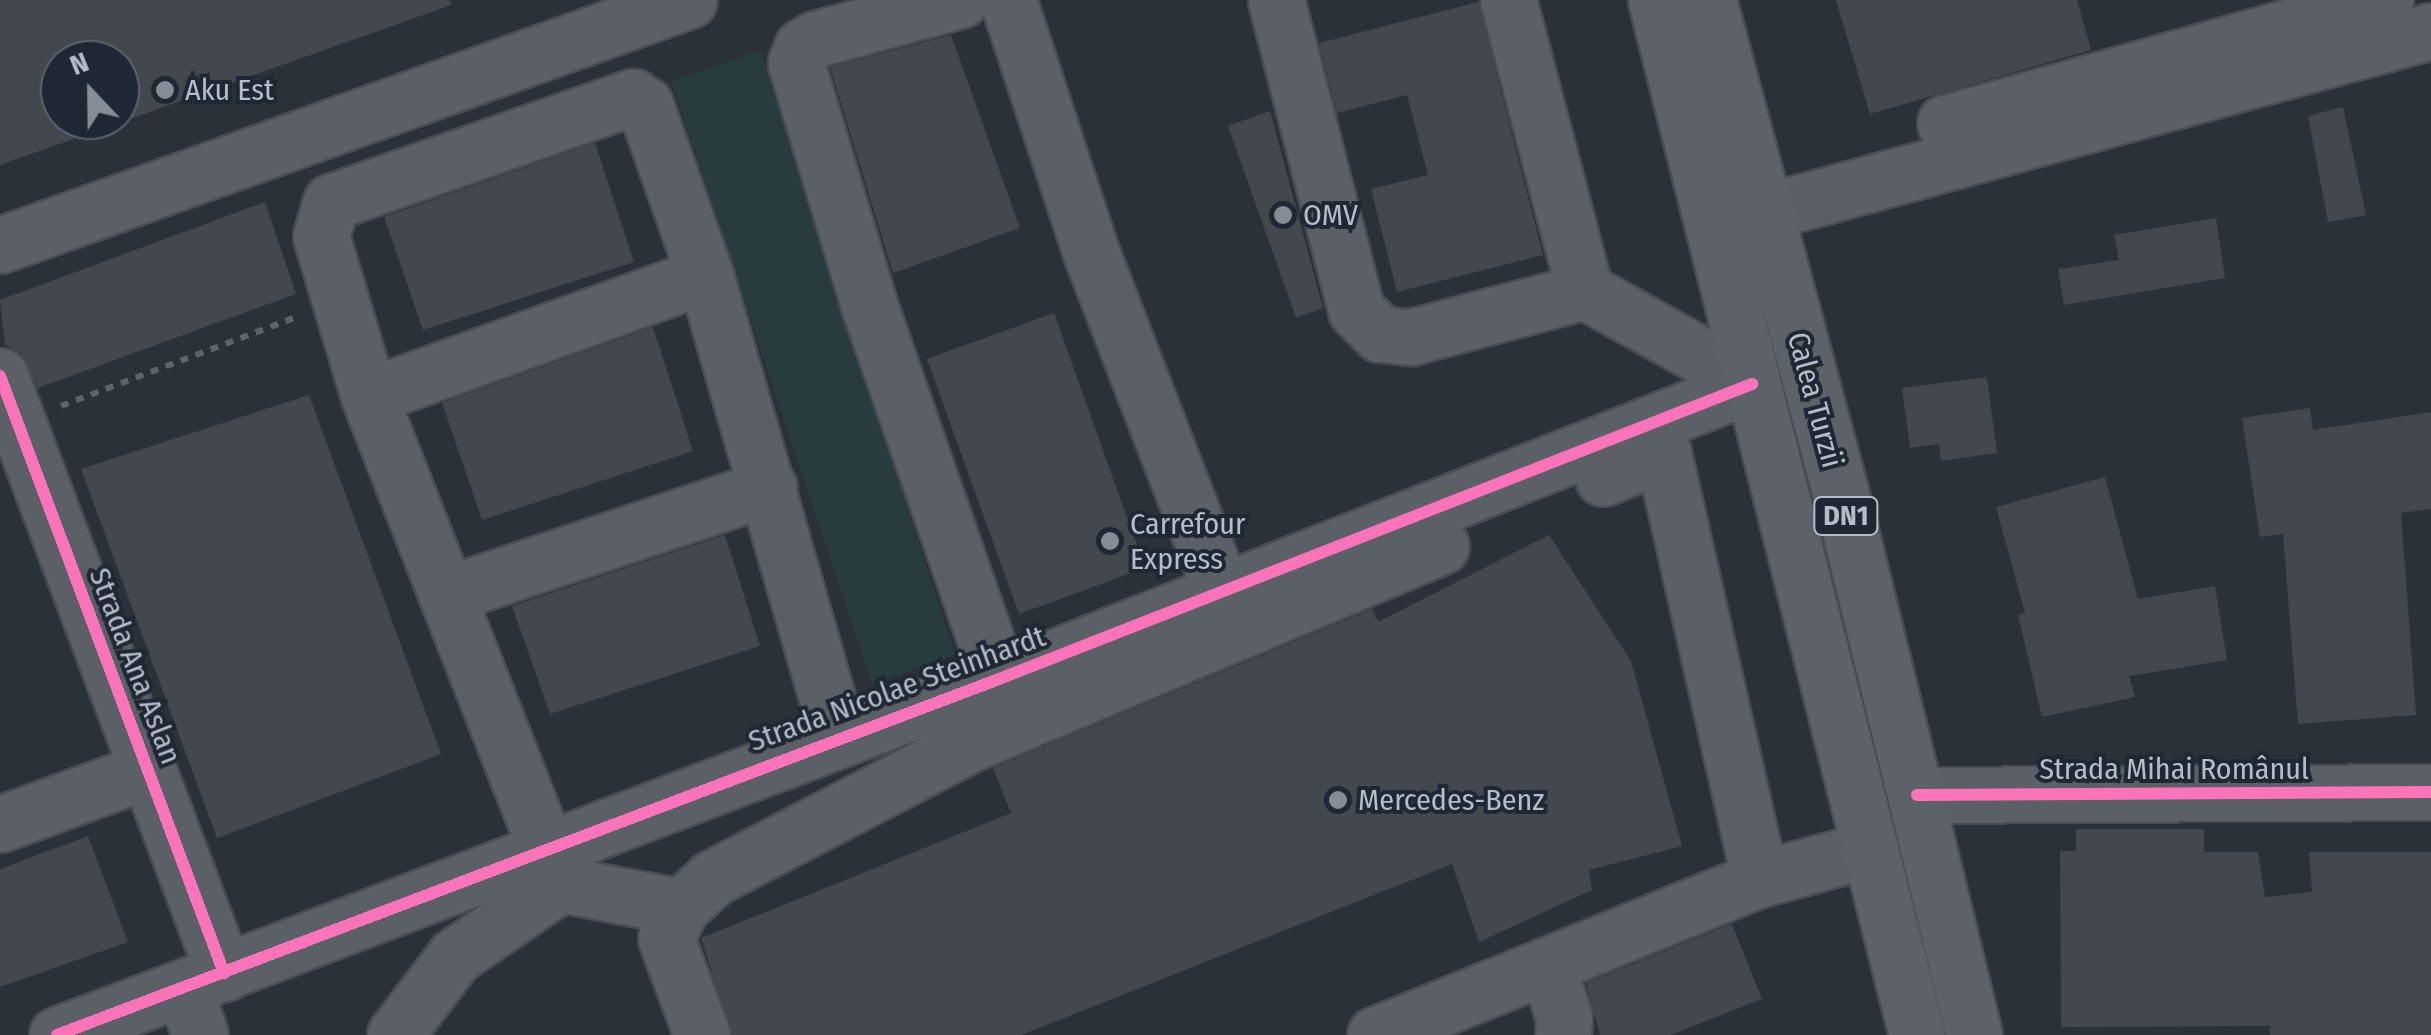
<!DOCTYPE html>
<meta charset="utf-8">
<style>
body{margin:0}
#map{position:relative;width:2431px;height:1035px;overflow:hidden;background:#2b3138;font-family:"Fira Sans Condensed",sans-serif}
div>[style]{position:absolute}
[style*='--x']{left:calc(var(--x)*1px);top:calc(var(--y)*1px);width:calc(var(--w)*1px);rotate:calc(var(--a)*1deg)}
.green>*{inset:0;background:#283b3e}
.building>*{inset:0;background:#43484e}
.path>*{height:6px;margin-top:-3px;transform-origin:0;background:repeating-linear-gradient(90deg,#5e646a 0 8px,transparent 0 16px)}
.roads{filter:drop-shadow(2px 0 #494d53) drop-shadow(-2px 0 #494d53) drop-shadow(0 2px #494d53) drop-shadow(0 -2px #494d53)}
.minor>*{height:55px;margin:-27.5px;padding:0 27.5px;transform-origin:27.5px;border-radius:27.5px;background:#5b5f66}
.major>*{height:55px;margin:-27.5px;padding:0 27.5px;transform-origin:27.5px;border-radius:27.5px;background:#5d6168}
.cycleway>*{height:12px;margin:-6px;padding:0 6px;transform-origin:6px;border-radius:6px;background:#fb73b8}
.dots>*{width:28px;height:28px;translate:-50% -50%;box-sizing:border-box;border:5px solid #1e2733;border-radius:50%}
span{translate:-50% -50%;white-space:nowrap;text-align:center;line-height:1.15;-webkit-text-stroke:8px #1e2733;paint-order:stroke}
.shield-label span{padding:2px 8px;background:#1e2733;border:2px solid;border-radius:8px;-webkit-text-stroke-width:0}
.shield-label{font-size:28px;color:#b5bdc9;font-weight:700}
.poi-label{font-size:30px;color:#b5bdc9}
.left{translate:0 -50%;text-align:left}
.street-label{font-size:30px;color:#b5bdc9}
.north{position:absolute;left:40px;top:40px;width:100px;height:100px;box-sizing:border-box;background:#1e2733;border:2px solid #5a636f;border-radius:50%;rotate:338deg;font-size:28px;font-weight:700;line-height:40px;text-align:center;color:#b5bdc9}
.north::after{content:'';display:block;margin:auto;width:35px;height:45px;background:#858c96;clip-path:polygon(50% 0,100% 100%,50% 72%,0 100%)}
</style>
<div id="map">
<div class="green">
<div style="clip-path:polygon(761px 50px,955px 655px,872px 684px,671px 81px)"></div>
</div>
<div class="building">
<div style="clip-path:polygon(evenodd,0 0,450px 0,451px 5px,0 165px,0 0,60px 60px,120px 60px,120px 120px,60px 120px,60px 60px)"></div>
<div style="clip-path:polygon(1836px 0,2077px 0,2091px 50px,1870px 114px)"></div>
<div style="clip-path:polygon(1478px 2px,1543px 255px,1397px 292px,1371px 189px,1428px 175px,1407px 95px,1337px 113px,1319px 43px)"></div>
<div style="clip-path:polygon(951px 35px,1020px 228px,893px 273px,830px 67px)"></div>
<div style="clip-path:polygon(2343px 107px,2366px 215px,2328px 222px,2308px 116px)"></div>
<div style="clip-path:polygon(1270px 111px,1323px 308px,1296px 318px,1228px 126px)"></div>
<div style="clip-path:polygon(595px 143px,634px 262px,423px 330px,384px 217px)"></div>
<div style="clip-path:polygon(265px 202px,296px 294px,38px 388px,21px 353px,5px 345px,0 300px)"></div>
<div style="clip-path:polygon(2216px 218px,2225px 278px,2064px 305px,2058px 269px,2119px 260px,2114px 235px)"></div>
<div style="clip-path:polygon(1054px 313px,1145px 568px,1019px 614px,927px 359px)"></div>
<div style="clip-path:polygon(653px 327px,693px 451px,482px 520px,442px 403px)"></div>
<div style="clip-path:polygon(1987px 377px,1997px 453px,1941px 461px,1939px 444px,1910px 448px,1902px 388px)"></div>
<div style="clip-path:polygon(309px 395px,441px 754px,217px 838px,81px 469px)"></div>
<div style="clip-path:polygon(2310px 408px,2313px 430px,2431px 412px,2431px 509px,2401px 513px,2416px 715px,2298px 724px,2283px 534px,2260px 537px,2242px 418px)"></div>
<div style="clip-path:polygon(2105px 477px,2138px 599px,2215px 586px,2227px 660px,2129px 676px,2135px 697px,2042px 717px,2018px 615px,2025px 613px,1996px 507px)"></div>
<div style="clip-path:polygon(725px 535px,760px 646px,550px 714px,512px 606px)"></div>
<div style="clip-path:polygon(1549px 535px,1631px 661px,1682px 846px,1589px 870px,1592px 890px,1479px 942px,1452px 864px,1021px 1035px,732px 1035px,701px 938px,1011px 813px,993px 768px,1372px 609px,1378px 622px)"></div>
<div style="clip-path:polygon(2076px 829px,2204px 829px,2204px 852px,2258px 852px,2265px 897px,2312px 892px,2309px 852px,2431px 852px,2431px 1035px,2270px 1035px,2270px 1026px,2061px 1027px,2060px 851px,2076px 851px)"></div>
<div style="clip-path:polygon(88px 836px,128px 942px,0 987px,0 869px)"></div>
<div style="clip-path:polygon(1732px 924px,1762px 999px,1671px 1035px,1600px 1035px,1586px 983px)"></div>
</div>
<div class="path">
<div style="--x:61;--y:406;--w:252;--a:-20.7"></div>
</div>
<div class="roads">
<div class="minor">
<div style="--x:960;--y:0;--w:150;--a:164.9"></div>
<div style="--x:815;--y:39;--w:15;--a:148"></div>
<div style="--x:802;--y:47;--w:17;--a:111"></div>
<div style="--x:796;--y:63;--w:253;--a:73.2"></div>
<div style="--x:869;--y:305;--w:396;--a:70.8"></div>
<div style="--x:1008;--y:0;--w:268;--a:71.8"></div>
<div style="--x:1092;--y:255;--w:361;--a:68.9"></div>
<div style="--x:1276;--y:0;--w:320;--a:75.5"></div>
<div style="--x:1356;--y:310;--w:34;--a:45"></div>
<div style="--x:1380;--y:334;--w:31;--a:6"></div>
<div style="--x:1411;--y:337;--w:180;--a:-14.8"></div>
<div style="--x:1508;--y:0;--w:301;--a:75.2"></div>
<div style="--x:1585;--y:291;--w:191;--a:29.1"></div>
<div style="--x:1945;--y:123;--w:457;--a:-15.6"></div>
<div style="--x:1765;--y:212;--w:690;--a:-15.2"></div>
<div style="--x:0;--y:245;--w:731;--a:-19.57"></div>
<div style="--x:0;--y:376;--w:638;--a:69.43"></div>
<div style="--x:369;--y:396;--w:357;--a:-19.8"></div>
<div style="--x:1603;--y:478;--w:65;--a:-22.6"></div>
<div style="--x:1663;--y:453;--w:437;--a:77.2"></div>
<div style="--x:1760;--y:879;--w:114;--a:-15.3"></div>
<div style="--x:451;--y:593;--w:335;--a:-18.4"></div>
<div style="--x:1917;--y:795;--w:514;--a:-0.33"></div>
<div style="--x:0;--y:824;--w:158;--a:-20"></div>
<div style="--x:681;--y:907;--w:123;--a:-169.2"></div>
<div style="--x:560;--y:884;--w:524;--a:-111.38"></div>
<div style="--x:369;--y:396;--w:167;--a:-106.7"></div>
<div style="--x:321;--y:236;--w:35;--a:-74"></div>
<div style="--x:331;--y:202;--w:320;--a:-19.2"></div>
<div style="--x:633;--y:97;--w:14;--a:34"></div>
<div style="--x:645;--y:105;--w:180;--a:70.6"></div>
<div style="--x:705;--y:275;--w:481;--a:73.9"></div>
<div style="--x:1547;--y:965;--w:55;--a:71.9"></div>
<div style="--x:1564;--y:1017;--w:18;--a:93"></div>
<div style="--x:184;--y:988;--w:50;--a:71.2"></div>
<div style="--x:57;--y:1035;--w:1007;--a:-20.7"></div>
<div style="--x:999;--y:679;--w:809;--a:-21.39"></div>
<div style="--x:395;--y:1035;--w:99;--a:-52.8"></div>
<div style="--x:455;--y:956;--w:127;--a:-34.4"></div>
<div style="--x:702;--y:1035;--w:103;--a:-110.4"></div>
<div style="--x:666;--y:938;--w:34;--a:-64"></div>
<div style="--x:681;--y:907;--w:43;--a:-42.2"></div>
<div style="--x:713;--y:878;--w:287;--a:-27.6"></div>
<div style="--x:967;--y:745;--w:514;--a:-22.77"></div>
<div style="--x:1375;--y:1035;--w:415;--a:-22.1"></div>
</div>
<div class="major">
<div style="--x:1656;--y:0;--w:1067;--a:75.85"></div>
<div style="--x:1708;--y:0;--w:524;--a:74.96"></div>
<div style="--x:1844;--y:506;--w:545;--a:76.19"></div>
</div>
</div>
<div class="cycleway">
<div style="--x:0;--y:376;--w:638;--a:69.43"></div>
<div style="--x:1917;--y:795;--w:514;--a:-0.33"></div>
<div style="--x:57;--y:1035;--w:1007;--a:-20.7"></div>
<div style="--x:999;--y:679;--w:809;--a:-21.39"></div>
</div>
<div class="dots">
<div style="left:165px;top:90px;background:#858c96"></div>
<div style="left:1283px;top:215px;background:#858c96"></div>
<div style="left:1110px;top:541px;background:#858c96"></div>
<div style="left:1338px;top:800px;background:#858c96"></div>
</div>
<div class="shield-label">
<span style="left:1846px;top:516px">DN1</span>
</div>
<div class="poi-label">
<span class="left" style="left:185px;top:90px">Aku Est</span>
<span class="left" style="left:1303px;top:215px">OMV</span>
<span class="left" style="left:1130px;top:541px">Carrefour<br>Express</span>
<span class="left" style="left:1358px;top:800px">Mercedes-Benz</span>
</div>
<div class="street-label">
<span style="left:1815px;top:400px;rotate:75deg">Calea Turzii</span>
<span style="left:135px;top:666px;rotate:69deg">Strada Ana Aslan</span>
<span style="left:897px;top:689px;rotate:-20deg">Strada Nicolae Steinhardt</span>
<span style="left:2174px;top:769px">Strada Mihai Românul</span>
</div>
<div class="north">N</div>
</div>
